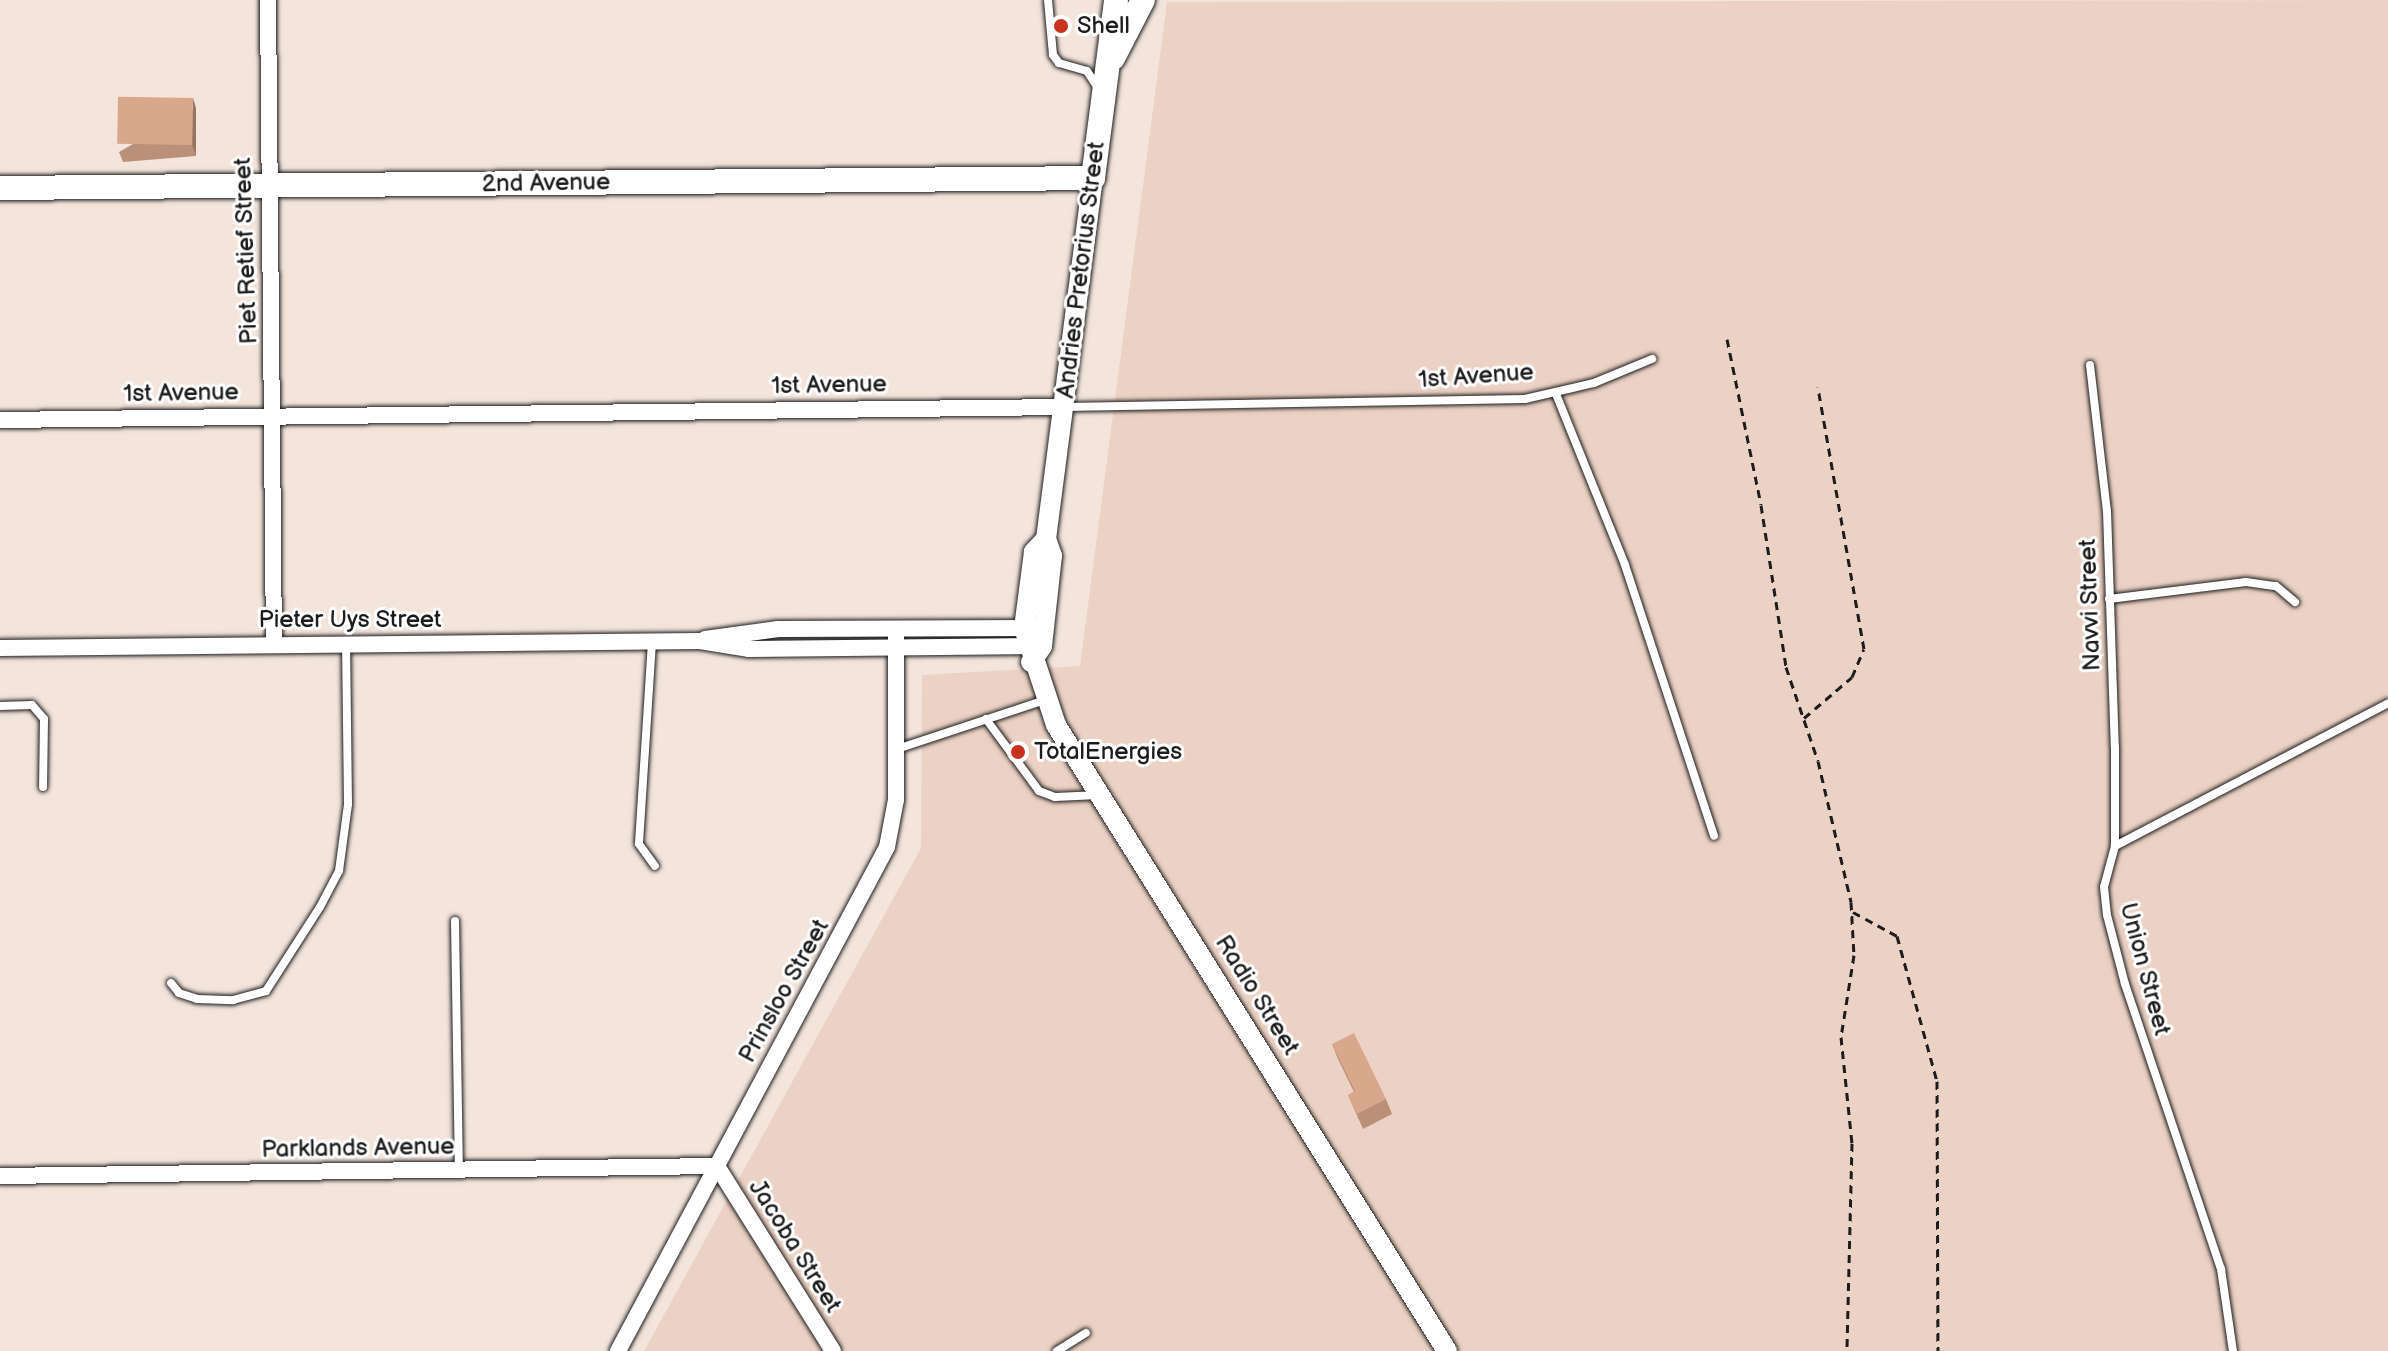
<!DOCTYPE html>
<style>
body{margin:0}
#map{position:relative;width:2388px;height:1351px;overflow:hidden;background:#f4e5dc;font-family:"Balsamiq Sans",sans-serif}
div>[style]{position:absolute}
.built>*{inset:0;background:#ecd2c4}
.path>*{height:3px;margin-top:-1.5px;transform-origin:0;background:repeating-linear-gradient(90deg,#1c1c1c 0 8px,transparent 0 14px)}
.roads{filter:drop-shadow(0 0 2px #1c1c1c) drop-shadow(0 0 2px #1c1c1c)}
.service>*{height:8px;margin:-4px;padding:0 4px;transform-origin:4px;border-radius:4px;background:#fff}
.minor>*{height:16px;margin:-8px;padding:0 8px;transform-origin:8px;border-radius:8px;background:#fff}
.tertiary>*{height:20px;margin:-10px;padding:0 10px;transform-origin:10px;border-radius:10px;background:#fff}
.secondary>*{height:24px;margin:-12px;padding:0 12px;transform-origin:12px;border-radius:12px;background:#fff}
.wall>*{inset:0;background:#bb9078}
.shaded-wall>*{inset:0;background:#987562}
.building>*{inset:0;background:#d9a78c;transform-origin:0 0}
.dots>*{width:22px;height:22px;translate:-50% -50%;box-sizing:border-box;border:4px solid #fff;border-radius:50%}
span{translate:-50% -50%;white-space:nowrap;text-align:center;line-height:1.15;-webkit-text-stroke:6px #fff;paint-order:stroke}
.poi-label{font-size:24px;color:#1c1c1c}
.left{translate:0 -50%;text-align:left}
.street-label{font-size:24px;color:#1c1c1c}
</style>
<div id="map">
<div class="built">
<i style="clip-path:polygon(2388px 0,2388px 1351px,644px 1351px,921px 848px,922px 675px,1080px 666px,1167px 2px)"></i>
</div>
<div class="path">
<i style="left:1727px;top:339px;width:169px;rotate:78.4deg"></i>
<i style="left:1761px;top:505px;width:164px;rotate:81.2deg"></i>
<i style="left:1786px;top:667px;width:99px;rotate:71.2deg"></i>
<i style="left:1818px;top:761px;width:145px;rotate:76.8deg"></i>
<i style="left:1851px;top:902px;width:53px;rotate:86.8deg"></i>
<i style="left:1854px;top:955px;width:83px;rotate:99deg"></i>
<i style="left:1841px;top:1037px;width:107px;rotate:84.1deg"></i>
<i style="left:1852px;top:1143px;width:208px;rotate:91.4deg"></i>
<i style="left:1804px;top:718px;width:63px;rotate:-40.5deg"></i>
<i style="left:1852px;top:677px;width:30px;rotate:-67deg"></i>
<i style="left:1864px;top:649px;width:266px;rotate:-100deg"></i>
<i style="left:1853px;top:912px;width:50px;rotate:28.6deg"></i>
<i style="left:1897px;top:936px;width:150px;rotate:74.6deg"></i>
<i style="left:1937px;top:1081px;width:270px;rotate:89.8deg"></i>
</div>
<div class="roads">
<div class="service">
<i style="left:1048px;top:0;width:55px;rotate:84.8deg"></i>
<i style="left:1053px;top:55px;width:10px;rotate:53deg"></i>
<i style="left:1059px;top:63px;width:29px;rotate:16deg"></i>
<i style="left:1087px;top:71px;width:20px;rotate:57deg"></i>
<i style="left:2090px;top:365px;width:147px;rotate:83.4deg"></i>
<i style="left:2107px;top:511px;width:236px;rotate:88.1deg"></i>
<i style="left:2115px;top:747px;width:99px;rotate:90deg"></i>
<i style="left:2115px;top:846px;width:42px;rotate:105deg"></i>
<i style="left:2104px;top:887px;width:28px;rotate:84deg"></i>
<i style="left:2107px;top:915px;width:71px;rotate:75.4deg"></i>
<i style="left:2125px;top:984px;width:301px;rotate:71.4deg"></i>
<i style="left:2221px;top:1269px;width:83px;rotate:81.7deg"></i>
<i style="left:1556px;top:394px;width:184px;rotate:68deg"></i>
<i style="left:1625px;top:565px;width:285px;rotate:71.8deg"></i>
<i style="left:1065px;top:407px;width:460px;rotate:-1deg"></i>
<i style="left:1525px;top:399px;width:71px;rotate:-13.1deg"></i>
<i style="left:1594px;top:383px;width:63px;rotate:-22.5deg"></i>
<i style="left:2109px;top:599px;width:138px;rotate:-7.1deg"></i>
<i style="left:2246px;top:582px;width:30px;rotate:8deg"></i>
<i style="left:2276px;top:586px;width:25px;rotate:40deg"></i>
<i style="left:652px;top:642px;width:202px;rotate:93.7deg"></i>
<i style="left:639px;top:844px;width:27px;rotate:54deg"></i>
<i style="left:0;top:706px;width:32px;rotate:-2deg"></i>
<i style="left:32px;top:705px;width:18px;rotate:49deg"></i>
<i style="left:44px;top:719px;width:68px;rotate:90.8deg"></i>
<i style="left:986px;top:719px;width:89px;rotate:53.6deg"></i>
<i style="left:1039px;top:791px;width:17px;rotate:21deg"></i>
<i style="left:1055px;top:797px;width:44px;rotate:-2.6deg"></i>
<i style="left:897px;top:749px;width:156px;rotate:-18.3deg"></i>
<i style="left:2115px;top:846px;width:308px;rotate:-27.6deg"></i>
<i style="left:455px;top:921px;width:249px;rotate:89.1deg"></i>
<i style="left:171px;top:983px;width:13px;rotate:51deg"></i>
<i style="left:179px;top:993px;width:19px;rotate:18deg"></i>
<i style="left:197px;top:999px;width:36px;rotate:2deg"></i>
<i style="left:233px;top:1000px;width:34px;rotate:-15deg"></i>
<i style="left:266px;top:991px;width:100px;rotate:-57.3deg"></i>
<i style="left:320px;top:907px;width:41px;rotate:-62.2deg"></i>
<i style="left:339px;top:871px;width:68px;rotate:-82.3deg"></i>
<i style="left:348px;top:804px;width:160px;rotate:-90.7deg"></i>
<i style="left:1057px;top:1351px;width:34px;rotate:-32deg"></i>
</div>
<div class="minor">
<i style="left:268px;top:0;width:644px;rotate:89.47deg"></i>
<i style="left:0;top:420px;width:1065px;rotate:-0.7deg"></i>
<i style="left:705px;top:639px;width:74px;rotate:-7.8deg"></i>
<i style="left:778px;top:629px;width:255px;rotate:-0.2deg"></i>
<i style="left:0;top:648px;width:700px;rotate:-0.57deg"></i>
<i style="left:700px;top:641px;width:50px;rotate:9.3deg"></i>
<i style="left:749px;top:649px;width:293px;rotate:-0.6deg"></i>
<i style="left:0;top:1176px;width:717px;rotate:-0.8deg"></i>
<i style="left:717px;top:1166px;width:218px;rotate:57.9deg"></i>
<i style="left:618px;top:1351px;width:571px;rotate:-61.91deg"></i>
<i style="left:887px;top:847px;width:48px;rotate:-79.2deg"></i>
<i style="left:896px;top:800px;width:171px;rotate:-90deg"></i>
</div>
<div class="tertiary">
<i style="left:1046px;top:539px;width:18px;rotate:133deg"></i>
<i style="left:1034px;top:552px;width:77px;rotate:97.5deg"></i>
<i style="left:1024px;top:628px;width:102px;rotate:71.7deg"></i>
<i style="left:1056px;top:725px;width:738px;rotate:58.01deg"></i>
<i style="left:1031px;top:662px;width:19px;rotate:-55deg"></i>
<i style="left:1042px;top:646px;width:91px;rotate:-83.7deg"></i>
<i style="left:1052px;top:556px;width:18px;rotate:-109deg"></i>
<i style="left:1046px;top:539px;width:364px;rotate:-82.6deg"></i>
</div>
<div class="secondary">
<i style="left:1113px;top:58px;width:65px;rotate:-62.7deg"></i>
<i style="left:0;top:188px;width:1093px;rotate:-0.52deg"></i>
<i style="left:1093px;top:178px;width:179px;rotate:-82.6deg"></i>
</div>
</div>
<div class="wall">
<i style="clip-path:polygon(196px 108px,196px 156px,123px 162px,119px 152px)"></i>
<i style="clip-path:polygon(1332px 1044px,1386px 1099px,1392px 1114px,1363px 1129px,1348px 1095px,1354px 1092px,1338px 1059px)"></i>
</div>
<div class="shaded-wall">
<i style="clip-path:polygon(193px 98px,196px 108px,196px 156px,192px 145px)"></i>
</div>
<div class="building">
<i style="left:193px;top:98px;width:47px;height:75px;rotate:91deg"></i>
<i style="clip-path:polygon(1354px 1033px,1386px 1099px,1357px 1114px,1348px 1095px,1355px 1091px,1332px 1044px)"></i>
</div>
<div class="dots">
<i style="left:1061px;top:26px;background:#c8321e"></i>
<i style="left:1018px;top:752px;background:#c8321e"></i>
</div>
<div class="poi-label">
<span class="left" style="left:1077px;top:26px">Shell</span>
<span class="left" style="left:1034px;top:752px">TotalEnergies</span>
</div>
<div class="street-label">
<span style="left:546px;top:183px;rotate:-1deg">2nd Avenue</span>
<span style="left:246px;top:251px;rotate:-92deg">Piet Retief Street</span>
<span style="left:1081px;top:270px;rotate:-83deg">Andries Pretorius Street</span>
<span style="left:1476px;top:376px;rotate:-4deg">1st Avenue</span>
<span style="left:829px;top:385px;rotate:-1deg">1st Avenue</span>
<span style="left:181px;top:393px;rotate:-1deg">1st Avenue</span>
<span style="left:2090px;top:605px;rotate:-92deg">Navvi Street</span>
<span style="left:350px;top:620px">Pieter Uys Street</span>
<span style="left:2145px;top:969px;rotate:75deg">Union Street</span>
<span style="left:784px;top:991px;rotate:-61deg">Prinsloo Street</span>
<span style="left:1257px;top:995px;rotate:58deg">Radio Street</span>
<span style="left:358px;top:1148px;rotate:-1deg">Parklands Avenue</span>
<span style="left:795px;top:1246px;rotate:58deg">Jacoba Street</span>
</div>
</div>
